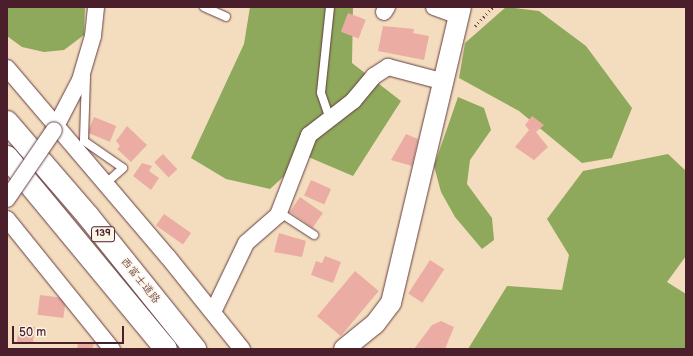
<!DOCTYPE html>
<meta charset="utf-8">
<style>
body{margin:0}
#map{position:relative;width:693px;height:356px;overflow:hidden;background:#f4ddbe;font-family:"Balsamiq Sans","Klee One",sans-serif}
div>[style]{position:absolute}
.forest>*{inset:0;background:#8ea95b}
.building>*{inset:0;background:#ebaca3;transform-origin:0 0}
.path>*{height:2.5px;margin-top:-1.25px;transform-origin:0;background:repeating-linear-gradient(90deg,#643c41 0 1px,transparent 0 4px)}
.roads{filter:drop-shadow(0 0 1px #643c41) drop-shadow(0 0 1px #643c41)}
.service>*{height:8px;margin:-4px;padding:0 4px;transform-origin:4px;border-radius:4px;background:#fff}
.minor>*{height:16px;margin:-8px;padding:0 8px;transform-origin:8px;border-radius:8px;background:#fff}
.tertiary>*{height:20px;margin:-10px;padding:0 10px;transform-origin:10px;border-radius:10px;background:#fff}
.motorway>*{height:22px;margin:-11px;padding:0 11px;transform-origin:11px;border-radius:11px;background:#fff}
.bridges{filter:drop-shadow(0 0 1px #643c41) drop-shadow(0 0 1px #643c41)}
.minor-bridge>*{height:16px;margin:-8px;padding:0 8px;transform-origin:8px;border-radius:8px;background:#fff}
span{translate:-50% -50%;white-space:nowrap;text-align:center;line-height:1.15;-webkit-text-stroke:3px #fcf5e5;paint-order:stroke}
.shield-label span{padding:1px 3px;background:#fcf5e5;border:1px solid;border-radius:3px;-webkit-text-stroke-width:0}
.shield-label{font-size:10px;color:#4a1f2b;font-weight:700}
.street-label{font-size:11px;color:#4a1f2b}
.frame{position:absolute;inset:0;border:8px solid #4a1f2b;pointer-events:none}
.scale{position:absolute;left:12px;top:326px;width:112px;height:18px;box-sizing:border-box;border:2px solid #4a1f2b;border-top:0;padding-left:5px;font-size:12px;line-height:14px;white-space:nowrap;color:#4a1f2b;-webkit-text-stroke:3px #fcf5e5;paint-order:stroke}
</style>
<div id="map">
<div class="forest">
<i style="clip-path:polygon(7px 7px,85px 7px,84px 35px,64px 50px,44px 52px,22px 47px,7px 36px)"></i>
<i style="clip-path:polygon(250px 7px,353px 7px,352px 63px,401px 101px,353px 176px,306px 156px,270px 189px,226px 179px,191px 158px,244px 44px)"></i>
<i style="clip-path:polygon(506px 7px,539px 11px,586px 46px,632px 108px,612px 158px,582px 163px,519px 111px,459px 78px,465px 43px)"></i>
<i style="clip-path:polygon(458px 97px,484px 108px,491px 130px,470px 160px,467px 184px,492px 218px,494px 240px,482px 249px,455px 217px,441px 192px,434px 166px)"></i>
<i style="clip-path:polygon(668px 154px,686px 171px,686px 256px,667px 282px,686px 294px,686px 349px,468px 349px,507px 286px,562px 290px,569px 255px,547px 219px,583px 171px)"></i>
</div>
<div class="building">
<i style="left:348px;top:13px;width:19px;height:20px;rotate:21deg"></i>
<i style="clip-path:polygon(383px 26px,414px 29px,413px 33px,429px 36px,424px 60px,378px 51px)"></i>
<i style="clip-path:polygon(532px 116px,544px 125px,536px 132px,548px 147px,534px 160px,515px 147px,529px 130px,525px 125px)"></i>
<i style="left:94px;top:117px;width:24px;height:17px;rotate:22deg"></i>
<i style="clip-path:polygon(127px 126px,147px 145px,131px 162px,117px 149px,120px 146px,116px 141px)"></i>
<i style="clip-path:polygon(406px 134px,418px 139px,412px 166px,391px 160px)"></i>
<i style="left:163px;top:154px;width:21px;height:12px;rotate:47deg"></i>
<i style="clip-path:polygon(142px 163px,152px 166px,149px 171px,159px 178px,151px 190px,133px 176px)"></i>
<i style="left:311px;top:180px;width:22px;height:17px;rotate:24deg"></i>
<i style="left:300px;top:197px;width:28px;height:18px;rotate:35deg"></i>
<i style="left:164px;top:214px;width:33px;height:14px;rotate:35deg"></i>
<i style="clip-path:polygon(279px 233px,306px 241px,302px 257px,274px 252px)"></i>
<i style="clip-path:polygon(325px 256px,341px 262px,333px 283px,311px 275px,316px 261px,322px 263px)"></i>
<i style="left:430px;top:260px;width:17px;height:40px;rotate:33deg"></i>
<i style="left:355px;top:271px;width:31px;height:59px;rotate:40deg"></i>
<i style="left:40px;top:295px;width:26px;height:20px;rotate:7deg"></i>
<i style="clip-path:polygon(441px 321px,454px 327px,445px 349px,414px 349px,432px 325px)"></i>
<i style="left:19px;top:325px;width:16px;height:17px;rotate:7deg"></i>
<i style="clip-path:polygon(78px 343px,94px 344px,92px 349px,77px 349px)"></i>
</div>
<div class="path">
<i style="left:475px;top:26px;width:26px;rotate:-47deg"></i>
</div>
<div class="roads">
<div class="service">
<i style="left:204px;top:7px;width:24px;rotate:24deg"></i>
<i style="left:330px;top:7px;width:86px;rotate:96deg"></i>
<i style="left:321px;top:93px;width:28px;rotate:71deg"></i>
<i style="left:86px;top:76px;width:65px;rotate:91.8deg"></i>
<i style="left:84px;top:141px;width:47px;rotate:34.7deg"></i>
<i style="left:123px;top:168px;width:24px;rotate:138deg"></i>
<i style="left:279px;top:212px;width:42px;rotate:33.3deg"></i>
</div>
<div class="minor">
<i style="left:434px;top:7px;width:27px;rotate:20deg"></i>
<i style="left:384px;top:12px;width:6px;rotate:-59deg"></i>
<i style="left:7px;top:68px;width:248px;rotate:49.6deg"></i>
<i style="left:168px;top:257px;width:118px;rotate:51.2deg"></i>
<i style="left:54px;top:130px;width:56px;rotate:-62.5deg"></i>
<i style="left:80px;top:80px;width:46px;rotate:-73.5deg"></i>
<i style="left:93px;top:36px;width:29px;rotate:-84deg"></i>
<i style="left:7px;top:219px;width:167px;rotate:51.1deg"></i>
<i style="left:213px;top:312px;width:76px;rotate:-64.4deg"></i>
<i style="left:246px;top:243px;width:43px;rotate:-41.2deg"></i>
<i style="left:278px;top:215px;width:86px;rotate:-68.8deg"></i>
<i style="left:309px;top:135px;width:56px;rotate:-37.7deg"></i>
<i style="left:353px;top:101px;width:33px;rotate:-50deg"></i>
<i style="left:374px;top:76px;width:17px;rotate:-33deg"></i>
<i style="left:388px;top:67px;width:55px;rotate:14.8deg"></i>
</div>
<div class="tertiary">
<i style="left:344px;top:349px;width:40px;rotate:-39deg"></i>
<i style="left:375px;top:324px;width:26px;rotate:-53deg"></i>
<i style="left:391px;top:303px;width:304px;rotate:-76.7deg"></i>
</div>
<div class="motorway">
<i style="left:7px;top:122px;width:124px;rotate:49.2deg"></i>
<i style="left:88px;top:216px;width:171px;rotate:51.2deg"></i>
<i style="left:7px;top:157px;width:249px;rotate:50.4deg"></i>
</div>
</div>
<div class="bridges">
<div class="minor-bridge">
<i style="left:7px;top:199px;width:83px;rotate:-55.7deg"></i>
</div>
</div>
<div class="shield-label">
<span style="left:103px;top:234px">139</span>
</div>
<div class="street-label">
<span style="left:140px;top:281px;rotate:51deg">西富士道路</span>
</div>
<div class="frame"></div>
<div class="scale">50 m</div>
</div>
